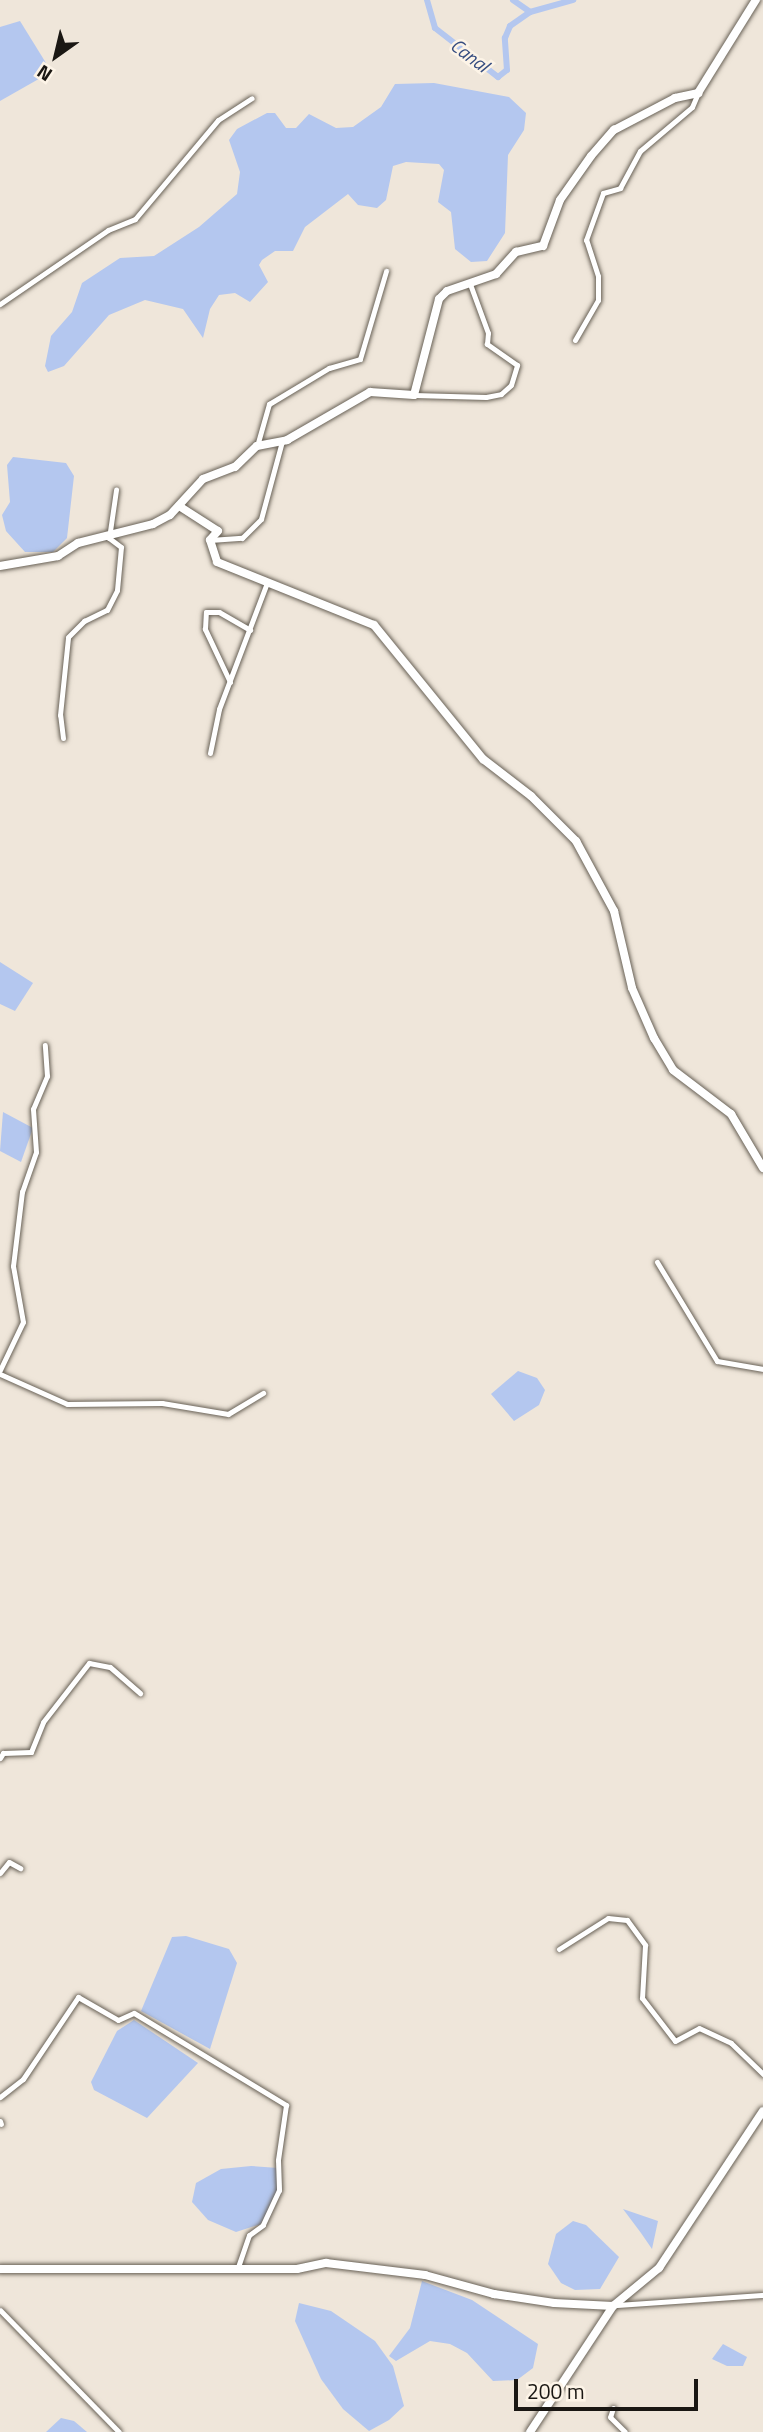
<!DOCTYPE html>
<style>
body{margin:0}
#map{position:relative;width:763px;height:2432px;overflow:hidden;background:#efe6da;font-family:"Titillium Web",sans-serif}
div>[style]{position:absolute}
.water>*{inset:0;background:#b4c7ef}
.canal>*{height:6px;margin:-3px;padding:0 3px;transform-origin:3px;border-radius:3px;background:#b4c7ef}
.roads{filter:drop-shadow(0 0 2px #686156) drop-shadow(0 0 2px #686156)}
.street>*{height:5px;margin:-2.5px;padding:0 2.5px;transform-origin:2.5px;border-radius:2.5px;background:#fff}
.secondary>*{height:8px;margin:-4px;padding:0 4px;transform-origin:4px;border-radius:4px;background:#fff}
span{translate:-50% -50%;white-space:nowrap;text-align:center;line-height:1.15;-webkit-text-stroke:5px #fdf4e7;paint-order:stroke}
.water-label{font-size:19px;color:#364d80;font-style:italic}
.north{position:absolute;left:21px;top:21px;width:70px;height:70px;-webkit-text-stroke:5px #fdf4e7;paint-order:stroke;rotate:214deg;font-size:19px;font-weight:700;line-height:28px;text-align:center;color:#1a1713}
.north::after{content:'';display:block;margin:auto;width:24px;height:32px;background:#1a1713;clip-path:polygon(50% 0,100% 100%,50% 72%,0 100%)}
.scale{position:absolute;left:514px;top:2379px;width:184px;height:32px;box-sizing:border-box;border:4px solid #1a1713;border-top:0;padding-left:9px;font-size:21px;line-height:24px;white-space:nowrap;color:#1a1713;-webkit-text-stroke:5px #fdf4e7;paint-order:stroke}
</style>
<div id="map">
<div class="water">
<i style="clip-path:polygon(20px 21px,46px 63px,44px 76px,0 101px,0 27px)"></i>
<i style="clip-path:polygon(434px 83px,509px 97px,526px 113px,524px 130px,508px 155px,505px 233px,487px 261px,471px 262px,455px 249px,451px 212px,438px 202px,444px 170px,439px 164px,406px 162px,393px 166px,386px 200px,377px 208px,358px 205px,348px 194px,305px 227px,293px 251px,275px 251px,262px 260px,259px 265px,268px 282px,250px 302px,235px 293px,219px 295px,210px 309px,203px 338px,183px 309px,145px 300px,109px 315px,64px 366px,48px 372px,45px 366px,51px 336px,72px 312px,82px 283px,120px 258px,154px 256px,199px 227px,237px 194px,240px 172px,229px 140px,237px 129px,267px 113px,275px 113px,286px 128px,296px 128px,309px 114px,336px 128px,353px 127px,381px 107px,395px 84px)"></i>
<i style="clip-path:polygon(13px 457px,66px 463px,74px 476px,67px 538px,53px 552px,25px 552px,6px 531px,2px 515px,10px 502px,7px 465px)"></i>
<i style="clip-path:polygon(0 962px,33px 983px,15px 1011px,0 1004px)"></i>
<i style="clip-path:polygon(3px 1112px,33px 1128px,21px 1162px,0 1151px)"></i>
<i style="clip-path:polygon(518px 1371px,537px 1378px,545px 1390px,539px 1405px,514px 1421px,491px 1394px)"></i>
<i style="clip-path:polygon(186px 1936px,229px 1949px,237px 1963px,210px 2049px,141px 2011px,172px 1937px)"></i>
<i style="clip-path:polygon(134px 2020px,198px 2063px,147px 2118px,94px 2090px,91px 2082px,117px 2031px)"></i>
<i style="clip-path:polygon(251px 2166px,278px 2168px,277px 2192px,261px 2224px,236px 2232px,208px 2220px,192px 2202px,196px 2183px,221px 2169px)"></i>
<i style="clip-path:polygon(623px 2209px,658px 2221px,652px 2249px,641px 2233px)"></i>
<i style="clip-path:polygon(573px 2221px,586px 2225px,619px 2257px,600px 2289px,575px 2290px,561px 2283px,548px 2264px,556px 2234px)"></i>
<i style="clip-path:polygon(422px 2281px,472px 2300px,538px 2344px,533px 2368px,517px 2380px,493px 2381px,467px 2353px,450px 2344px,430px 2341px,396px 2361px,389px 2356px,410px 2328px)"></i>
<i style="clip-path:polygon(299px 2303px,331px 2311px,375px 2341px,393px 2366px,404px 2406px,389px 2420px,369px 2431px,343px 2409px,321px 2379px,295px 2321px)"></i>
<i style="clip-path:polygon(723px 2344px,747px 2357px,743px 2366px,727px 2366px,712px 2359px)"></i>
<i style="clip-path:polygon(61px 2418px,74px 2421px,87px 2432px,46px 2432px)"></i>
</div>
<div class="canal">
<i style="left:427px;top:0;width:29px;rotate:74deg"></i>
<i style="left:435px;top:28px;width:80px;rotate:37.9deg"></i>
<i style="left:498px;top:77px;width:11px;rotate:-38deg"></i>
<i style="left:507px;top:70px;width:32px;rotate:-94deg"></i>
<i style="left:505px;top:38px;width:13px;rotate:-67deg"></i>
<i style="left:510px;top:26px;width:24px;rotate:-35deg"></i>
<i style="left:513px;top:0;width:21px;rotate:35deg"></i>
<i style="left:530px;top:12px;width:45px;rotate:-15.6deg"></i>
</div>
<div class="roads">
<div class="street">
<i style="left:0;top:304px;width:131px;rotate:-34.4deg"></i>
<i style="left:108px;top:230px;width:29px;rotate:-22deg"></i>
<i style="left:135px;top:219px;width:129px;rotate:-50deg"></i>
<i style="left:218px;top:120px;width:40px;rotate:-32.9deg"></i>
<i style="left:575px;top:340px;width:46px;rotate:-60.1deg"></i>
<i style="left:598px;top:300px;width:24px;rotate:-90deg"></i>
<i style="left:598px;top:276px;width:38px;rotate:-108deg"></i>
<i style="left:586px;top:240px;width:50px;rotate:-70.1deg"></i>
<i style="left:603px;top:193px;width:18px;rotate:-16deg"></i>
<i style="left:620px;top:188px;width:42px;rotate:-61.6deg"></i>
<i style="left:640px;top:151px;width:68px;rotate:-40.2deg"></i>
<i style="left:692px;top:107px;width:15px;rotate:-67deg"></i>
<i style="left:414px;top:395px;width:72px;rotate:1.6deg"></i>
<i style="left:486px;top:397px;width:15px;rotate:-11deg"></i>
<i style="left:501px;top:394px;width:13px;rotate:-42deg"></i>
<i style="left:511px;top:385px;width:21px;rotate:-73deg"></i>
<i style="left:517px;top:365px;width:37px;rotate:-145deg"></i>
<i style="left:487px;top:344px;width:11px;rotate:-85deg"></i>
<i style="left:488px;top:333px;width:52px;rotate:-110.2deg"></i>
<i style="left:257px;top:446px;width:44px;rotate:-74.1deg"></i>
<i style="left:269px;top:404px;width:70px;rotate:-31deg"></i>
<i style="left:329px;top:368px;width:32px;rotate:-16deg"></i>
<i style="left:360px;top:359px;width:92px;rotate:-73.5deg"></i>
<i style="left:210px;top:540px;width:32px;rotate:-4deg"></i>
<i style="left:242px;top:538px;width:27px;rotate:-45deg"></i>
<i style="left:261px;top:519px;width:81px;rotate:-74.9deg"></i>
<i style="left:230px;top:682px;width:59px;rotate:-115.3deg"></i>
<i style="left:205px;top:629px;width:17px;rotate:-87deg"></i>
<i style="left:206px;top:612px;width:13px"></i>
<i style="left:219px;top:612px;width:36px;rotate:30deg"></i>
<i style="left:63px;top:738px;width:23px;rotate:-97deg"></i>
<i style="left:60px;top:715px;width:78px;rotate:-84.1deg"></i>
<i style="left:68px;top:637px;width:23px;rotate:-45deg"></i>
<i style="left:84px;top:621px;width:25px;rotate:-26deg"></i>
<i style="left:107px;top:610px;width:22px;rotate:-63deg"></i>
<i style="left:117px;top:590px;width:43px;rotate:-84.7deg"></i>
<i style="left:121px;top:547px;width:15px;rotate:-143deg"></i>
<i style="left:109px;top:538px;width:49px;rotate:-81.7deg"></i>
<i style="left:210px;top:753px;width:45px;rotate:-78.4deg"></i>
<i style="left:219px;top:709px;width:133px;rotate:-69.2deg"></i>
<i style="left:657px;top:1262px;width:116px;rotate:58.8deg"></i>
<i style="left:717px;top:1361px;width:47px;rotate:9.9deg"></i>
<i style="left:0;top:1370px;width:53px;rotate:-64.4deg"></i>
<i style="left:23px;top:1322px;width:57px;rotate:-100.1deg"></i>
<i style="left:13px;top:1266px;width:75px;rotate:-83.1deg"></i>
<i style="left:22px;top:1192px;width:42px;rotate:-70.7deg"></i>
<i style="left:36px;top:1152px;width:43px;rotate:-94deg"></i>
<i style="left:33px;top:1109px;width:36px;rotate:-67deg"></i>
<i style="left:47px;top:1076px;width:31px;rotate:-94deg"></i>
<i style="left:0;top:1374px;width:73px;rotate:24.1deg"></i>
<i style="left:67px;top:1404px;width:95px;rotate:-0.6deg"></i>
<i style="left:162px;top:1403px;width:67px;rotate:9.5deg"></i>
<i style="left:228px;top:1414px;width:41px;rotate:-31deg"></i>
<i style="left:0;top:1758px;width:6px;rotate:-59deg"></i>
<i style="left:3px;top:1753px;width:28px;rotate:-2deg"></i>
<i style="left:31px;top:1752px;width:32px;rotate:-68deg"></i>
<i style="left:43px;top:1722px;width:75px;rotate:-52.1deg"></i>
<i style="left:89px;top:1663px;width:21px;rotate:11deg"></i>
<i style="left:110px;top:1667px;width:40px;rotate:41deg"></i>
<i style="left:0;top:1873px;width:14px;rotate:-51deg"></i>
<i style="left:9px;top:1862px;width:13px;rotate:29deg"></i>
<i style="left:559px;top:1949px;width:58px;rotate:-32.3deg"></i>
<i style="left:608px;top:1918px;width:19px;rotate:6deg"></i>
<i style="left:627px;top:1920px;width:31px;rotate:54deg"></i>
<i style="left:645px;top:1945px;width:53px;rotate:93.2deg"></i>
<i style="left:642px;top:1998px;width:54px;rotate:52.5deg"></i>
<i style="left:675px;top:2041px;width:27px;rotate:-28deg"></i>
<i style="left:699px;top:2028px;width:35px;rotate:25deg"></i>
<i style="left:731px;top:2043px;width:45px;rotate:44.1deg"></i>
<i style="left:0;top:2097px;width:29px;rotate:-38deg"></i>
<i style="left:23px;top:2079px;width:99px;rotate:-56.1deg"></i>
<i style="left:78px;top:1997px;width:46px;rotate:29.9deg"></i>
<i style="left:118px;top:2020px;width:17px;rotate:-24deg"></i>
<i style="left:134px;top:2013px;width:178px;rotate:31.2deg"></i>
<i style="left:286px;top:2105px;width:56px;rotate:98.3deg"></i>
<i style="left:278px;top:2160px;width:30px;rotate:88deg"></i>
<i style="left:279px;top:2190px;width:38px;rotate:115deg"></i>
<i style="left:263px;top:2225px;width:17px;rotate:144deg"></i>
<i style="left:249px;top:2235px;width:34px;rotate:109deg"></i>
<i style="left:0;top:2121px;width:3px;rotate:72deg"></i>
<i style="left:616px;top:2305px;width:147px;rotate:-3.9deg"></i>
<i style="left:0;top:2310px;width:170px;rotate:45.7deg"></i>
<i style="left:613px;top:2408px;width:9px;rotate:108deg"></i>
<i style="left:610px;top:2417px;width:21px;rotate:45deg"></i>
</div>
<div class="secondary">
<i style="left:179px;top:506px;width:46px;rotate:32.7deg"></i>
<i style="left:218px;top:531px;width:12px;rotate:132deg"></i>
<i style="left:210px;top:540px;width:23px;rotate:72deg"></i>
<i style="left:217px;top:562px;width:169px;rotate:21.9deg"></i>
<i style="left:374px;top:625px;width:173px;rotate:50.9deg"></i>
<i style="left:483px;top:759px;width:61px;rotate:37.6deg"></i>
<i style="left:531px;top:796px;width:64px;rotate:45deg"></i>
<i style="left:576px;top:841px;width:80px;rotate:61.5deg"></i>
<i style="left:614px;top:911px;width:79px;rotate:76.8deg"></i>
<i style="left:632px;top:988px;width:55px;rotate:66.3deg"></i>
<i style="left:654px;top:1038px;width:37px;rotate:59deg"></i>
<i style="left:673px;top:1070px;width:73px;rotate:37.2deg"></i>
<i style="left:731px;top:1114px;width:63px;rotate:59.3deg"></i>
<i style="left:0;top:566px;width:59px;rotate:-9.8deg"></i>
<i style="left:58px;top:556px;width:24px;rotate:-33deg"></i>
<i style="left:78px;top:543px;width:77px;rotate:-14.2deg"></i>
<i style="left:153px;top:524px;width:19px;rotate:-28deg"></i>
<i style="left:170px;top:515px;width:49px;rotate:-47.5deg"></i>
<i style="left:203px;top:479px;width:34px;rotate:-21deg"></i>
<i style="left:235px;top:467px;width:30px;rotate:-44deg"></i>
<i style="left:257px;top:446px;width:31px;rotate:-11deg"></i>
<i style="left:287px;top:440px;width:96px;rotate:-30deg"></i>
<i style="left:370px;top:392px;width:44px;rotate:3.9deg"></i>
<i style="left:414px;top:395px;width:99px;rotate:-75.4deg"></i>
<i style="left:439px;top:299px;width:11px;rotate:-45deg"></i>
<i style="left:447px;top:291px;width:52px;rotate:-19.1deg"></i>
<i style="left:496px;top:274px;width:30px;rotate:-48deg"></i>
<i style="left:516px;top:252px;width:28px;rotate:-13deg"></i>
<i style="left:543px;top:246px;width:49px;rotate:-69.7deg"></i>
<i style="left:560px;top:200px;width:54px;rotate:-54.8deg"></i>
<i style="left:591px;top:156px;width:35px;rotate:-49deg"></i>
<i style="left:614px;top:130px;width:69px;rotate:-27.7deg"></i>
<i style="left:675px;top:98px;width:24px;rotate:-12deg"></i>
<i style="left:698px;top:93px;width:110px;rotate:-58.1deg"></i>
<i style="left:0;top:2269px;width:297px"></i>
<i style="left:297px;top:2269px;width:30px;rotate:-12deg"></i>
<i style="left:326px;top:2263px;width:100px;rotate:6.9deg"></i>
<i style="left:425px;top:2275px;width:72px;rotate:15.4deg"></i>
<i style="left:494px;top:2294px;width:61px;rotate:8.5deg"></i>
<i style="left:554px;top:2303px;width:59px;rotate:2.9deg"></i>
<i style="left:613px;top:2306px;width:60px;rotate:-39.6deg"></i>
<i style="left:659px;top:2268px;width:188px;rotate:-56.5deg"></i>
<i style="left:530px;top:2432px;width:151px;rotate:-56.6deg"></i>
</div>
</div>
<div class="water-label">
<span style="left:470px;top:55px;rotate:37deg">Canal</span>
</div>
<div class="north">N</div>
<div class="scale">200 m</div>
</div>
